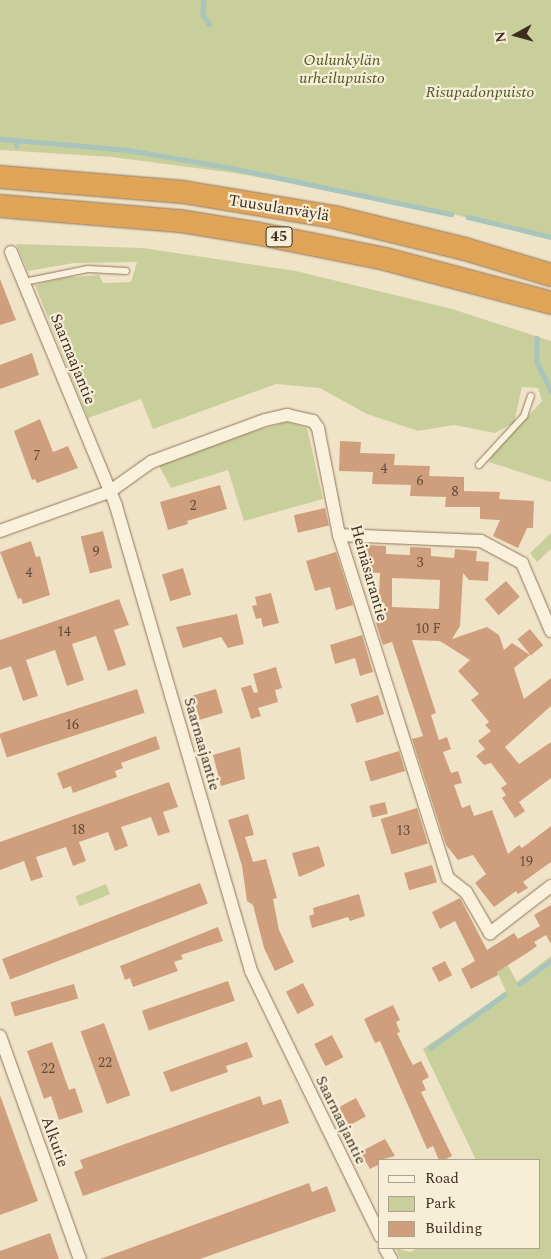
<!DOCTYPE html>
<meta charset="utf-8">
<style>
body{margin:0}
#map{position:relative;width:551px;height:1259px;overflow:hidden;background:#f0e4c8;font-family:Spectral,serif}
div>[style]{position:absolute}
.green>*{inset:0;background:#c9cf9b;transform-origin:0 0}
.stream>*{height:4.5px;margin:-2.25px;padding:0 2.25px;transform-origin:2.25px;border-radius:2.25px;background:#a9c4bc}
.building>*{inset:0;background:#cf9f7d;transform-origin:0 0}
.roads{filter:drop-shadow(0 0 1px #8d765c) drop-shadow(0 0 1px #8d765c)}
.lane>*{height:6px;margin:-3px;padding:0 3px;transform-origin:3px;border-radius:3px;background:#faf1dc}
.street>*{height:12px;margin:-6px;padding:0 6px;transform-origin:6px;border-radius:6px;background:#faf1dc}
.highway>*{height:22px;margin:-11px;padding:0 11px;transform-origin:11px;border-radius:11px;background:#e0a458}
span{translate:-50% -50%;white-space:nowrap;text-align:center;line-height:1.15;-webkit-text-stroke:4.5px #f7eed8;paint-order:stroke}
.number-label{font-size:14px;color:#624a37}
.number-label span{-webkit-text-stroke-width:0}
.shield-label span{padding:1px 4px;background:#f7eed8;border:1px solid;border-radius:4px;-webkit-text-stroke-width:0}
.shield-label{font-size:15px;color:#3d2e20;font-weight:700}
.park-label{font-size:16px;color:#4d5a26;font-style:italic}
.street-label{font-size:16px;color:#3d2e20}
.legend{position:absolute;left:378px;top:1159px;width:162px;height:90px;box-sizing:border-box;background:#f7eed8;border:1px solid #ada18e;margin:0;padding:6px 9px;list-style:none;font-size:15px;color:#3d2e20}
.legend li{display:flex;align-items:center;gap:10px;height:25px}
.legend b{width:25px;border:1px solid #ada18e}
.north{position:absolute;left:491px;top:10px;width:50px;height:50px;-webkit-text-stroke:4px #f7eed8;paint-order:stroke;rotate:263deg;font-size:14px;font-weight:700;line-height:20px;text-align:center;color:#3d2e20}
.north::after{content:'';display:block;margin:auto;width:18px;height:22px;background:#3d2e20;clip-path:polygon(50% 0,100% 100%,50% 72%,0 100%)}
</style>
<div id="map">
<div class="green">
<i style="clip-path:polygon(0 0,551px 0,551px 237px,391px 200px,234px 173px,112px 157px,0 150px)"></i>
<i style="clip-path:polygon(16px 244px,143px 248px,296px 271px,452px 309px,551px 341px,551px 482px,489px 462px,492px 455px,542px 401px,538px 388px,522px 387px,514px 423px,495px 433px,454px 425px,418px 431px,367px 414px,320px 388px,276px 384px,153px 429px,141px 399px,88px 418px,35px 285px,61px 278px,99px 275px,103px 283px,131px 282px,137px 262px,74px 263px,28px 271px)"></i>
<i style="clip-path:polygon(286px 422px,307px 428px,323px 499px,244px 521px,228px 470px,171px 488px,157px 462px,171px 455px)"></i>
<i style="clip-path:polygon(551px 533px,551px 549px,537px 562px,530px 553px)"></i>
<i style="left:106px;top:884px;width:11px;height:33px;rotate:68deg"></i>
<i style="clip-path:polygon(496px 944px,517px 982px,551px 956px,551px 1259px,400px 1259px,396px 1248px,410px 1252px,418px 1248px,540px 1248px,540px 1160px,476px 1160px,423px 1049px,506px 991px,488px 953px)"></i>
</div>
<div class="stream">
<i style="left:204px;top:0;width:15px;rotate:94deg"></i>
<i style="left:203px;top:15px;width:11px;rotate:56deg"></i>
<i style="left:0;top:139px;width:16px;rotate:4deg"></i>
<i style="left:16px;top:140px;width:6px;rotate:81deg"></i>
<i style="left:16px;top:140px;width:112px;rotate:5.1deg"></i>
<i style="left:128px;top:150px;width:106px;rotate:9.8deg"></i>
<i style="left:232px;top:168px;width:224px;rotate:11.9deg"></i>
<i style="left:468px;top:217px;width:85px;rotate:13.5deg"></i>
<i style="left:537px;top:338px;width:24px;rotate:90deg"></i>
<i style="left:537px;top:362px;width:32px;rotate:64deg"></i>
<i style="left:519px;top:984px;width:39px;rotate:-36deg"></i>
<i style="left:430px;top:1048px;width:91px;rotate:-35.6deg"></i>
</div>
<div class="building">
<i style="clip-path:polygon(0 279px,16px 320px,0 325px)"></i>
<i style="clip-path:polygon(32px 353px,39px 375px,0 389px,0 365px)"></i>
<i style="clip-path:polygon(40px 419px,53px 452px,68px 446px,78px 468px,37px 483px,35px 479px,32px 480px,14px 431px)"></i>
<i style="clip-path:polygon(340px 441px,361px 442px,360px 453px,395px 454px,394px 465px,430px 466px,429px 476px,464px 477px,464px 491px,500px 492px,499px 499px,534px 501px,533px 528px,527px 528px,518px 548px,493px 536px,500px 520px,480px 519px,480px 507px,445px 507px,446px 497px,410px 496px,411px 485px,372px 484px,373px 472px,339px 471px)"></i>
<i style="clip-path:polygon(220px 485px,227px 509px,187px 521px,188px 524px,168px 530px,160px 502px)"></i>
<i style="left:325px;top:508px;width:18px;height:32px;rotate:77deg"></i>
<i style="left:103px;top:531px;width:38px;height:23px;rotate:76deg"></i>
<i style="clip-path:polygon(31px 541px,36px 557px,40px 556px,50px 595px,23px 604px,21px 598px,18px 599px,0 552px)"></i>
<i style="clip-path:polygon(evenodd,366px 545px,386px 546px,386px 554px,410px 555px,410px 547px,431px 548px,431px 556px,454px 558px,455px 549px,477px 551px,476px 561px,489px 562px,488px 581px,469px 580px,463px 573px,460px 626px,452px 639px,487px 627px,499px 635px,504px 650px,512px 643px,530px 655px,514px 668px,524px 699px,551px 678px,551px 706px,505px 747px,519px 764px,551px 742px,551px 778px,519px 802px,525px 811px,515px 818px,502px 798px,506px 795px,501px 788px,507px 784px,491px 763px,484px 765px,476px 756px,485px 749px,478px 741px,491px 731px,485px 725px,489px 722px,471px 700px,479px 694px,458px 671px,470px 660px,440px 641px,412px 640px,436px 713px,431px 715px,439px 740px,447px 737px,451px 749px,443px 752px,451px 773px,458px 771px,462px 783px,454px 785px,462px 808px,470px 805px,474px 816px,492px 810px,508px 854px,519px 845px,522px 848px,551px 826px,551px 862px,523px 882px,528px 888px,518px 894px,516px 891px,494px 907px,475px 883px,486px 874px,473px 855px,458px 860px,446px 845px,412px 739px,423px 736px,392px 642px,383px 645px,378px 630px,376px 623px,387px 619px,379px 593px,380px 573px,364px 572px,366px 545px,392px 578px,440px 580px,439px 609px,392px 607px,392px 578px)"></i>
<i style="clip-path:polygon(336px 552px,353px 605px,336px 610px,330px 587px,315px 591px,306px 561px)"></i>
<i style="left:183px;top:568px;width:28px;height:22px;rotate:73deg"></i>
<i style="left:506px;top:581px;width:21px;height:28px;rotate:49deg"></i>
<i style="clip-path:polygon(271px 593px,279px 623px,263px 627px,261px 618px,256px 619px,252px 606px,257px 605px,255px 597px)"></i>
<i style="clip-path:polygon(119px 599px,129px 625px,114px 630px,126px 665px,108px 671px,96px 636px,72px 644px,84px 680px,67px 686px,55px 650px,26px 660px,38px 696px,23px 701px,11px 666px,0 670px,0 640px)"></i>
<i style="clip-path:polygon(237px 614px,244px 644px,228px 648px,221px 637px,183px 648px,176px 627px)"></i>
<i style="left:530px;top:629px;width:21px;height:16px;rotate:51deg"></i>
<i style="clip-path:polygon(362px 635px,373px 672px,360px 676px,355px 658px,335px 664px,330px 645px)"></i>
<i style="clip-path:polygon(276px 667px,282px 688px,275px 690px,278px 702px,258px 708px,261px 716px,251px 719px,241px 688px,251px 685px,254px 693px,258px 692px,253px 674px)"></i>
<i style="left:137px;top:689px;width:25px;height:145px;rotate:72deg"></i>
<i style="left:216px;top:689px;width:25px;height:24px;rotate:74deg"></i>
<i style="left:378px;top:695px;width:20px;height:29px;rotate:72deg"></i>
<i style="clip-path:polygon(156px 736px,160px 749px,121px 763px,123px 768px,115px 771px,117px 777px,73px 793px,71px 786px,63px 789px,57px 773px)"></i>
<i style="clip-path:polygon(240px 747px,245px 779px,221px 786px,213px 755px)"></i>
<i style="left:399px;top:751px;width:21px;height:36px;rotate:73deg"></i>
<i style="clip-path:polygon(169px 782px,178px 807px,163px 812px,170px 832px,158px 836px,151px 817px,121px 827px,128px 846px,115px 851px,108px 832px,79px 842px,86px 861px,73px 866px,66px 847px,36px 857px,43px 877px,31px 881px,24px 861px,0 870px,0 842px)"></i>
<i style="left:385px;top:802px;width:12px;height:16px;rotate:76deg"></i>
<i style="left:417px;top:808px;width:37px;height:38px;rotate:73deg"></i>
<i style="clip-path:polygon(248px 814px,254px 835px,245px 837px,253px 862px,266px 859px,277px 898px,273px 899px,279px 930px,294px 962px,275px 971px,264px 948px,253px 905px,247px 901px,242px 866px,228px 820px)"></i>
<i style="clip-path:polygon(319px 846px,325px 866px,299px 877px,292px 853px)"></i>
<i style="left:432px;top:865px;width:18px;height:29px;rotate:74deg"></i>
<i style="left:200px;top:883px;width:22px;height:212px;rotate:69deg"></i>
<i style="clip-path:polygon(359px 894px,365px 916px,350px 921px,348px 917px,312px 928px,309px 916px,314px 914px,313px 908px)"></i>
<i style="clip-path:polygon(460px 898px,487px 950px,514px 933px,518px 939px,540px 926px,534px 915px,551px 905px,551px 944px,546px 935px,534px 942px,537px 946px,527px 953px,497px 972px,498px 975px,471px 989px,461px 969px,475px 961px,455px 921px,440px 929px,432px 912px)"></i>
<i style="clip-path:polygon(218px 927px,223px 941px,181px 955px,183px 959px,174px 962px,178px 971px,133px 987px,130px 978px,125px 980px,120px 966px)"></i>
<i style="left:445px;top:961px;width:16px;height:15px;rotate:63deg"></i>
<i style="left:228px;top:981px;width:21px;height:91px;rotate:71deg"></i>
<i style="left:303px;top:983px;width:25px;height:19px;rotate:63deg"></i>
<i style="left:74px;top:984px;width:15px;height:66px;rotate:74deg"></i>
<i style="clip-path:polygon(393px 1005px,400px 1020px,396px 1022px,400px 1032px,397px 1033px,409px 1058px,413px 1065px,421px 1061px,429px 1077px,422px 1081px,426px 1090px,421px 1092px,452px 1156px,444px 1160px,439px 1160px,433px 1146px,427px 1149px,380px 1041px,375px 1043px,364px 1019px)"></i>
<i style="left:104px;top:1023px;width:77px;height:25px;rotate:70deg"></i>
<i style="left:332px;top:1035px;width:25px;height:20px;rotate:63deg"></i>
<i style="clip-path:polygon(52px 1042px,69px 1090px,75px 1088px,83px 1112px,59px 1120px,51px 1096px,44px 1099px,27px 1051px)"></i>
<i style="clip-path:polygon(247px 1042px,253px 1057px,226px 1066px,228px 1072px,171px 1092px,163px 1072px)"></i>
<i style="clip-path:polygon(0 1095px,38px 1201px,0 1215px)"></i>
<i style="clip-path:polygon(260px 1096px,263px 1105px,281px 1099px,289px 1123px,83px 1196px,74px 1172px,83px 1168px,80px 1160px)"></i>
<i style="left:356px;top:1098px;width:21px;height:19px;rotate:62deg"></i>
<i style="clip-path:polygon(385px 1139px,395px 1156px,380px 1160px,380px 1164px,370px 1169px,360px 1152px)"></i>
<i style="clip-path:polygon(309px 1183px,312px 1192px,327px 1186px,336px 1211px,200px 1259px,100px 1259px)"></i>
<i style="clip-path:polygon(50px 1233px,59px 1259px,0 1259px,0 1251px)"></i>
</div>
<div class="roads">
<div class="lane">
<i style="left:24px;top:282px;width:65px;rotate:-11.5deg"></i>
<i style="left:88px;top:269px;width:38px;rotate:3deg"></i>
<i style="left:479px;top:465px;width:67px;rotate:-47.4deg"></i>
<i style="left:524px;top:416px;width:21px;rotate:-71deg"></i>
</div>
<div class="street">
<i style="left:11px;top:252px;width:275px;rotate:67.5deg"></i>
<i style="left:116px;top:506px;width:484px;rotate:73.8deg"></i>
<i style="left:251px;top:971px;width:295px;rotate:64deg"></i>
<i style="left:0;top:531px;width:116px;rotate:-19.7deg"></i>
<i style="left:109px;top:492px;width:52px;rotate:-35.5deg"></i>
<i style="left:151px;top:462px;width:121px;rotate:-20.2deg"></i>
<i style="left:265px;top:420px;width:23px;rotate:-13deg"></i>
<i style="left:287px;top:415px;width:27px;rotate:13deg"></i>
<i style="left:313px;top:421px;width:9px;rotate:54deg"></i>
<i style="left:318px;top:428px;width:109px;rotate:78.9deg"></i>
<i style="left:339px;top:535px;width:360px;rotate:72.4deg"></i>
<i style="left:448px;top:878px;width:23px;rotate:38deg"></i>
<i style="left:466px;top:892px;width:48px;rotate:59.7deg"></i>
<i style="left:490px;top:933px;width:77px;rotate:-37.6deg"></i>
<i style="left:339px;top:535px;width:142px;rotate:2.4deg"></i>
<i style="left:481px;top:541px;width:47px;rotate:28.2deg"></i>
<i style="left:522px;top:563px;width:74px;rotate:66.9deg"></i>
<i style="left:0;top:1036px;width:237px;rotate:70.3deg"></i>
<i style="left:385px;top:1248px;width:13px;rotate:61deg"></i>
</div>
<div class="highway">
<i style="left:0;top:177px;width:184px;rotate:4.7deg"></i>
<i style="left:183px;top:192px;width:153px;rotate:9.4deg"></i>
<i style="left:334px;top:217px;width:135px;rotate:13.7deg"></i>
<i style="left:465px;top:249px;width:90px;rotate:16.8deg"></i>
<i style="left:0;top:206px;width:181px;rotate:4.8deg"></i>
<i style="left:180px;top:221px;width:76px;rotate:9.1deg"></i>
<i style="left:255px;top:233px;width:133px;rotate:11.3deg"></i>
<i style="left:385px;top:259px;width:172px;rotate:14.8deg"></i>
</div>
</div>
<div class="number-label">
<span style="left:37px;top:456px">7</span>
<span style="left:384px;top:469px">4</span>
<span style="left:420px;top:481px">6</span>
<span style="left:455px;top:492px">8</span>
<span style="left:193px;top:506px">2</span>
<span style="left:96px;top:552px">9</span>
<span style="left:420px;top:563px">3</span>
<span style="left:29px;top:573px">4</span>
<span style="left:428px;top:629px">10 F</span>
<span style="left:64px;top:632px">14</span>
<span style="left:72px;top:725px">16</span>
<span style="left:78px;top:830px">18</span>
<span style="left:403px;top:831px">13</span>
<span style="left:526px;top:862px">19</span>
<span style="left:105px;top:1063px">22</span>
<span style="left:48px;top:1069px">22</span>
</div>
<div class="shield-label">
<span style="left:279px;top:237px">45</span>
</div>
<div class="park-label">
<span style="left:342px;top:69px">Oulunkylän<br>urheilupuisto</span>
<span style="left:480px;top:92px">Risupadonpuisto</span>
</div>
<div class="street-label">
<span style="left:279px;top:208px;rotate:9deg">Tuusulanväylä</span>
<span style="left:73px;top:359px;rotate:68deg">Saarnaajantie</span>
<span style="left:369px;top:573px;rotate:74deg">Heinäsarantie</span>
<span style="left:202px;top:744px;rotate:74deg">Saarnaajantie</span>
<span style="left:341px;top:1120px;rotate:64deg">Saarnaajantie</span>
<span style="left:55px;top:1142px;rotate:70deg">Alkutie</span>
</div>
<ul class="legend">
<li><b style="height:6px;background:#faf1dc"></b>Road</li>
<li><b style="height:14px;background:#c9cf9b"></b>Park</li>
<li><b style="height:14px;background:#cf9f7d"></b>Building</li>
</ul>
<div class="north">N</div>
</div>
